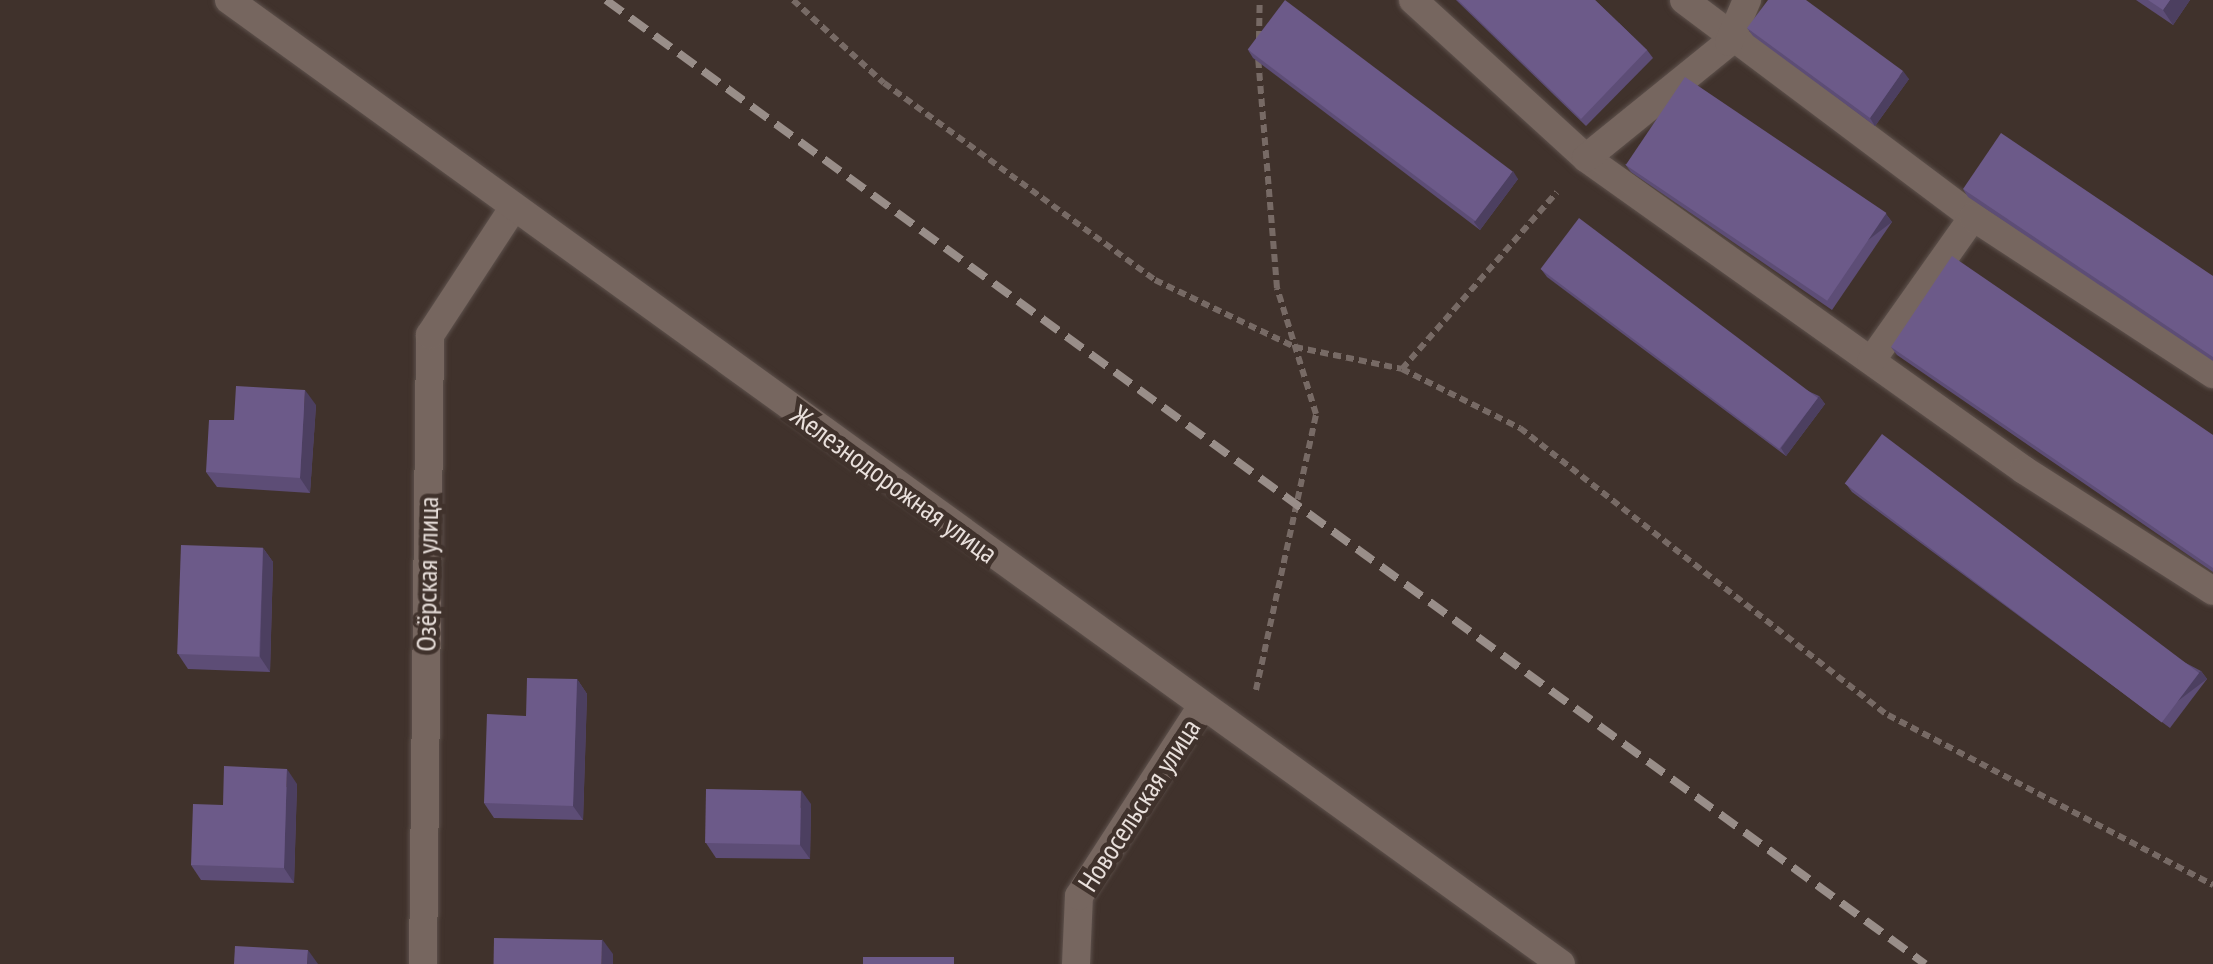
<!DOCTYPE html>
<meta charset="utf-8">
<style>
body{margin:0}
#map{position:relative;width:2213px;height:964px;overflow:hidden;background:#40322c;font-family:"PT Sans Narrow",sans-serif}
div>[style]{position:absolute}
.path>*{height:6px;margin-top:-3px;transform-origin:0;background:repeating-linear-gradient(90deg,#776a65 0 8px,transparent 0 13px)}
.roads{filter:drop-shadow(0 0 2px #5d514c) drop-shadow(0 0 2px #5d514c)}
.service>*{height:28px;margin:-14px;padding:0 14px;transform-origin:14px;border-radius:14px;background:#76665f}
.minor>*{height:28px;margin:-14px;padding:0 14px;transform-origin:14px;border-radius:14px;background:#76665f}
.tertiary>*{height:28px;margin:-14px;padding:0 14px;transform-origin:14px;border-radius:14px;background:#76665f}
.rail>*{height:8px;margin-top:-4px;transform-origin:0;background:repeating-linear-gradient(90deg,#998e89 0 20px,transparent 0 30px)}
.wall>*{inset:0;background:#5d4d76}
.shaded-wall>*{inset:0;background:#4c3f60;transform-origin:0 0}
.building>*{inset:0;background:#6c5a89;transform-origin:0 0}
span{translate:-50% -50%;white-space:nowrap;text-align:center;line-height:1.15;-webkit-text-stroke:9px #40322c;paint-order:stroke}
.street-label{font-size:28px;color:#e9e0dc}
</style>
<div id="map">
<div class="path">
<i style="left:793px;top:0;width:123px;rotate:42.4deg"></i>
<i style="left:884px;top:83px;width:335px;rotate:36deg"></i>
<i style="left:1155px;top:280px;width:155px;rotate:25.6deg"></i>
<i style="left:1295px;top:347px;width:109px;rotate:11.6deg"></i>
<i style="left:1402px;top:369px;width:235px;rotate:-48.8deg"></i>
<i style="left:1259px;top:39px;width:39px;rotate:-89deg"></i>
<i style="left:1402px;top:369px;width:132px;rotate:26.6deg"></i>
<i style="left:1520px;top:428px;width:467px;rotate:38deg"></i>
<i style="left:1888px;top:715px;width:367px;rotate:27.6deg"></i>
<i style="left:1256px;top:690px;width:282px;rotate:-77.7deg"></i>
<i style="left:1316px;top:414px;width:132px;rotate:-107.2deg"></i>
<i style="left:1277px;top:288px;width:233px;rotate:-94.7deg"></i>
</div>
<div class="roads">
<div class="service">
<i style="left:1413px;top:0;width:234px;rotate:42.4deg"></i>
<i style="left:1586px;top:158px;width:538px;rotate:35.46deg"></i>
<i style="left:2024px;top:470px;width:224px;rotate:32.6deg"></i>
<i style="left:1684px;top:0;width:361px;rotate:36.9deg"></i>
<i style="left:1973px;top:217px;width:176px;rotate:125.3deg"></i>
<i style="left:1586px;top:158px;width:184px;rotate:-39deg"></i>
<i style="left:1729px;top:42px;width:46px;rotate:-66.8deg"></i>
<i style="left:1973px;top:217px;width:287px;rotate:33.2deg"></i>
</div>
<div class="minor">
<i style="left:423px;top:964px;width:629px;rotate:-89.36deg"></i>
<i style="left:430px;top:335px;width:152px;rotate:-56.8deg"></i>
<i style="left:1076px;top:964px;width:68px;rotate:-87.5deg"></i>
<i style="left:1079px;top:896px;width:226px;rotate:-57.1deg"></i>
</div>
<div class="tertiary">
<i style="left:229px;top:0;width:1644px;rotate:35.89deg"></i>
</div>
</div>
<div class="rail">
<i style="left:606px;top:0;width:1634px;rotate:36.16deg"></i>
</div>
<div class="wall">
<i style="clip-path:polygon(1456px 0,1595px 0,1647px 50px,1653px 58px,1586px 126px)"></i>
<i style="clip-path:polygon(2136px 0,2190px 0,2173px 25px)"></i>
<i style="clip-path:polygon(1747px 28px,1909px 79px,1875px 126px,1753px 36px)"></i>
<i style="clip-path:polygon(1248px 50px,1518px 179px,1480px 230px,1253px 58px)"></i>
<i style="clip-path:polygon(1625px 164px,1886px 214px,1892px 222px,1832px 310px,1631px 172px)"></i>
<i style="clip-path:polygon(1963px 189px,2213px 276px,2213px 361px,1968px 197px)"></i>
<i style="clip-path:polygon(1541px 269px,1819px 396px,1825px 404px,1786px 456px,1547px 277px)"></i>
<i style="clip-path:polygon(1891px 347px,2213px 435px,2213px 572px,1897px 355px)"></i>
<i style="clip-path:polygon(316px 405px,310px 493px,217px 487px,206px 472px,234px 420px)"></i>
<i style="clip-path:polygon(1846px 484px,2201px 671px,2207px 679px,2170px 728px,1852px 492px)"></i>
<i style="clip-path:polygon(263px 548px,273px 562px,270px 672px,188px 669px,178px 654px)"></i>
<i style="clip-path:polygon(577px 679px,587px 694px,583px 820px,494px 818px,484px 803px,526px 716px)"></i>
<i style="clip-path:polygon(297px 784px,294px 883px,201px 880px,191px 865px,223px 805px)"></i>
<i style="clip-path:polygon(811px 804px,810px 859px,716px 858px,706px 843px)"></i>
</div>
<div class="shaded-wall">
<i style="clip-path:polygon(2170px 0,2190px 0,2173px 25px,2163px 10px)"></i>
<i style="clip-path:polygon(1903px 71px,1909px 79px,1875px 126px,1870px 118px)"></i>
<i style="clip-path:polygon(1513px 171px,1518px 179px,1480px 230px,1474px 222px)"></i>
<i style="left:1886px;top:214px;width:10px;height:107px;rotate:53deg"></i>
<i style="clip-path:polygon(305px 390px,316px 405px,310px 493px,300px 478px)"></i>
<i style="clip-path:polygon(1819px 396px,1825px 404px,1786px 456px,1781px 448px)"></i>
<i style="clip-path:polygon(263px 548px,273px 562px,270px 672px,260px 657px)"></i>
<i style="left:2201px;top:671px;width:10px;height:61px;rotate:53deg"></i>
<i style="clip-path:polygon(577px 679px,587px 694px,583px 820px,573px 806px)"></i>
<i style="clip-path:polygon(287px 769px,297px 784px,294px 883px,284px 868px)"></i>
<i style="clip-path:polygon(801px 790px,811px 804px,810px 859px,800px 845px)"></i>
<i style="clip-path:polygon(602px 939px,613px 954px,613px 964px,602px 964px)"></i>
<i style="clip-path:polygon(308px 950px,318px 964px,307px 964px)"></i>
</div>
<div class="building">
<i style="left:1285px;top:0;width:285px;height:62px;rotate:37deg"></i>
<i style="clip-path:polygon(1458px 0,1595px 0,1647px 50px,1581px 119px)"></i>
<i style="clip-path:polygon(1768px 0,1806px 0,1903px 71px,1870px 118px,1747px 28px)"></i>
<i style="clip-path:polygon(2148px 0,2170px 0,2163px 10px)"></i>
<i style="left:1685px;top:77px;width:243px;height:106px;rotate:34deg"></i>
<i style="clip-path:polygon(2001px 133px,2213px 276px,2213px 357px,1963px 189px)"></i>
<i style="left:1579px;top:218px;width:299px;height:64px;rotate:37deg"></i>
<i style="clip-path:polygon(1952px 256px,2213px 435px,2213px 568px,1891px 347px)"></i>
<i style="clip-path:polygon(236px 386px,305px 390px,300px 478px,206px 472px,209px 420px,234px 420px)"></i>
<i style="left:1882px;top:434px;width:397px;height:62px;rotate:37deg"></i>
<i style="left:181px;top:545px;width:82px;height:109px;rotate:2deg"></i>
<i style="clip-path:polygon(527px 678px,577px 679px,573px 806px,484px 803px,487px 714px,526px 716px)"></i>
<i style="clip-path:polygon(224px 766px,287px 769px,284px 868px,191px 865px,193px 804px,223px 805px)"></i>
<i style="left:706px;top:789px;width:95px;height:54px;rotate:1deg"></i>
<i style="left:494px;top:938px;width:108px;height:26px;rotate:1deg"></i>
<i style="clip-path:polygon(235px 946px,308px 950px,307px 964px,234px 964px)"></i>
<i style="left:863px;top:957px;width:91px;height:7px"></i>
</div>
<div class="street-label">
<span style="left:894px;top:484px;rotate:36deg">Железнодорожная улица</span>
<span style="left:427px;top:574px;rotate:-89deg">Озёрская улица</span>
<span style="left:1139px;top:805px;rotate:-57deg">Новосельская улица</span>
</div>
</div>
